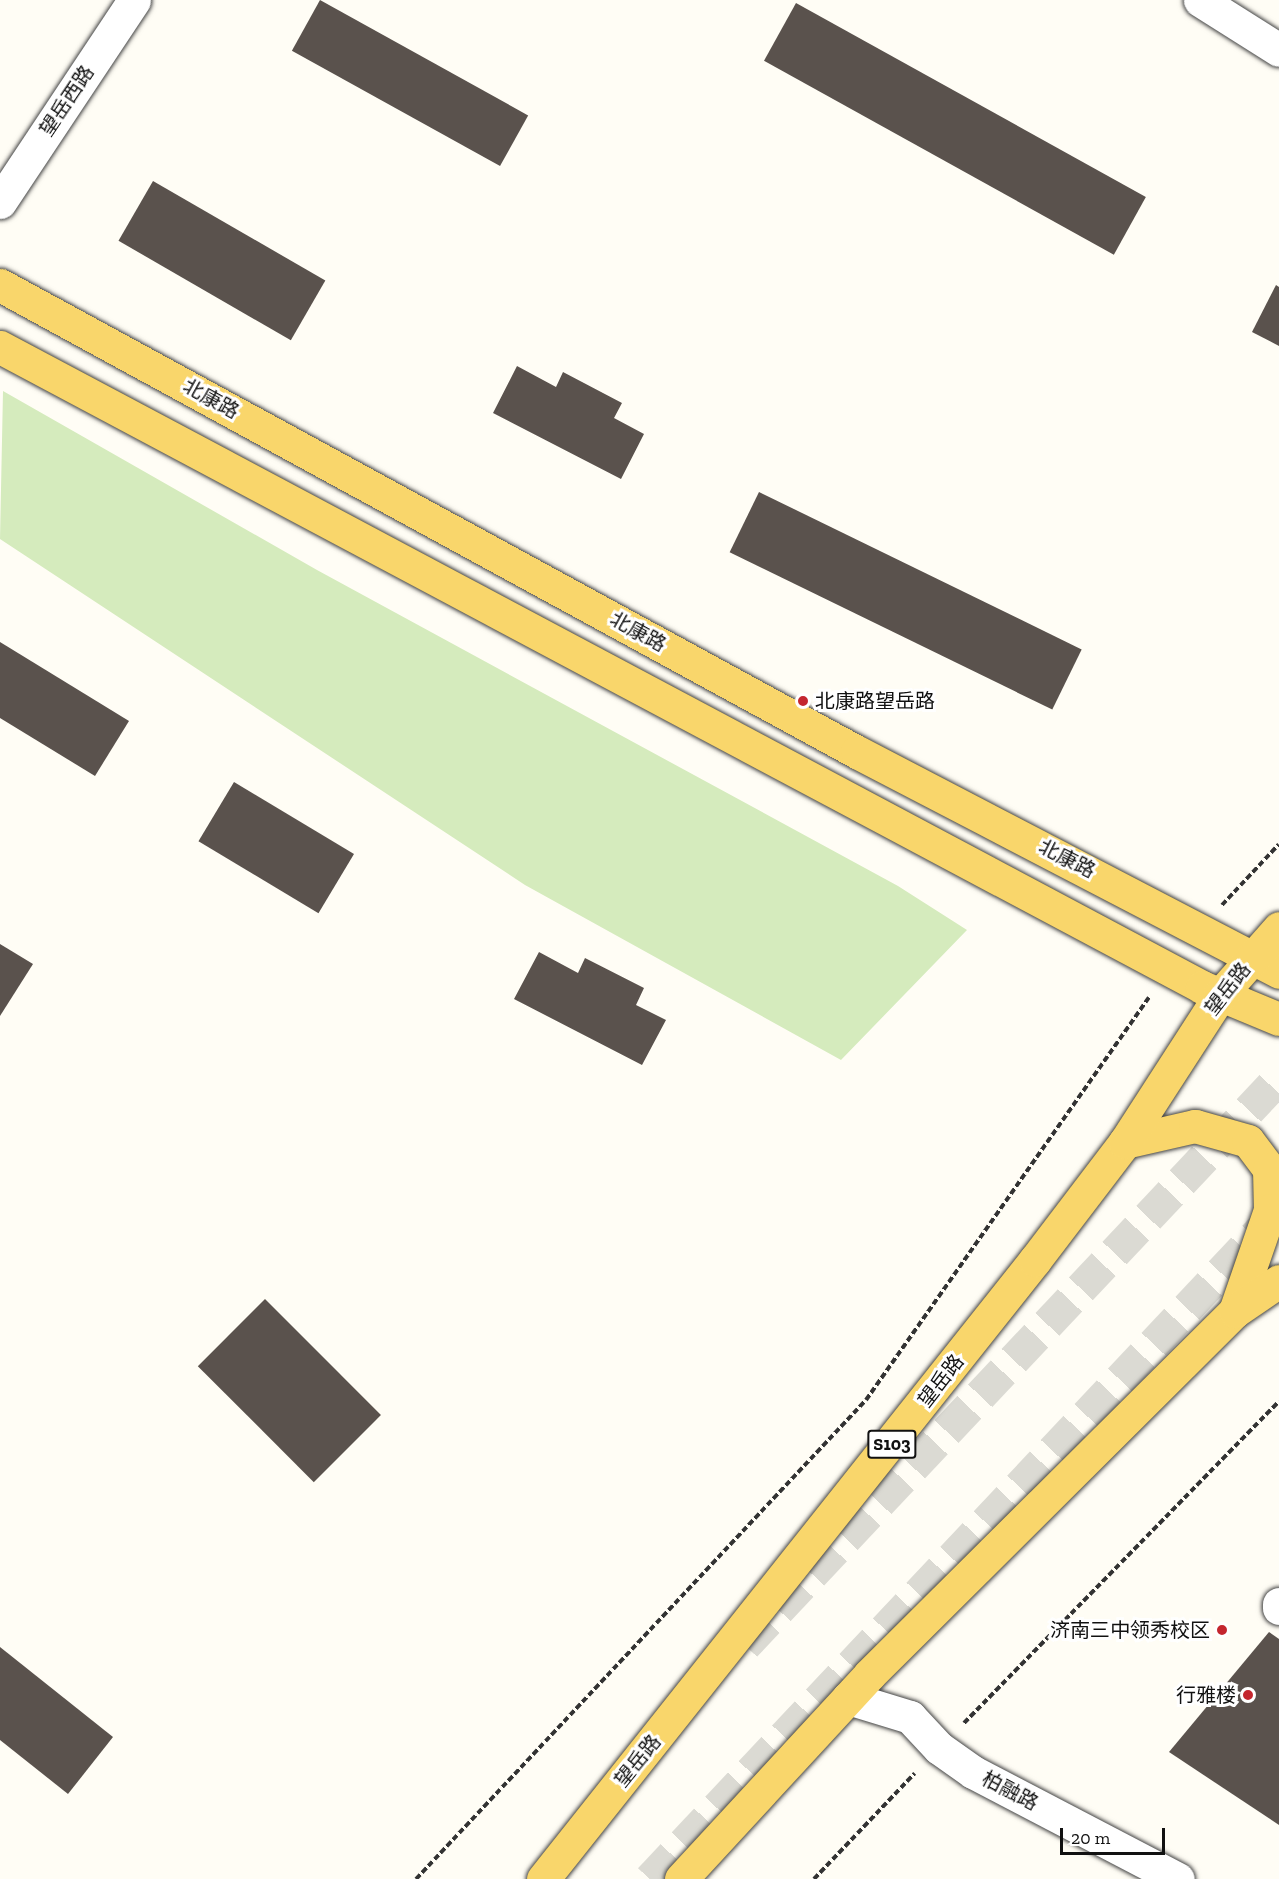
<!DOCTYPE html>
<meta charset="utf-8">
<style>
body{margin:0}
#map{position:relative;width:1279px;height:1879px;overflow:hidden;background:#fffdf5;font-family:"Zilla Slab","Noto Sans SC",serif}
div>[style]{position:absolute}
.green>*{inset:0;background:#d5ebbd}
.building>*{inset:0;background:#5a524d;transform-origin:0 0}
.highway-tunnel>*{height:33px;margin-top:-16.5px;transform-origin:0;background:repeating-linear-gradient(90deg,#dbdad3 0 33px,transparent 0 49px)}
.path>*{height:4px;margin-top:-2px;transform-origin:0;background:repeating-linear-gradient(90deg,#333 0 6px,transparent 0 9px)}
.roads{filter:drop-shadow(0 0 2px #444) drop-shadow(0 0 2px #444)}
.minor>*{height:33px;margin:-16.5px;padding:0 16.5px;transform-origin:16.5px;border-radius:16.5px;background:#fff}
.major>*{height:33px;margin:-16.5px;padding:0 16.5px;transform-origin:16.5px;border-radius:16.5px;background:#f9d66b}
.dots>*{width:16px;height:16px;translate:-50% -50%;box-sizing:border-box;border:3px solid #fff;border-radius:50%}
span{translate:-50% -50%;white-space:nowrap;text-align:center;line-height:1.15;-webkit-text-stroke:6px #fff;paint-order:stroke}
.shield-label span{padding:2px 4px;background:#fff;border:2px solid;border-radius:4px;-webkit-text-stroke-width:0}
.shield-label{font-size:18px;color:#111;font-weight:700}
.street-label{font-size:20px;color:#111}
.poi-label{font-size:20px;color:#111}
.left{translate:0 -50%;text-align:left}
.right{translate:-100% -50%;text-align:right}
.scale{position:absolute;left:1060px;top:1828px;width:105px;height:27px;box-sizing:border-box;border:3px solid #111;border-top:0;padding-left:8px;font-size:18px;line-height:21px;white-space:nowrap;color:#111;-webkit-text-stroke:4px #fff;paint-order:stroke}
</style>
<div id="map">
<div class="green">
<i style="clip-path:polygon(3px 391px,317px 570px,898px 886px,967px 930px,841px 1060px,525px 885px,0 539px)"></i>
</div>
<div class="building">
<i style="left:320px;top:0;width:238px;height:58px;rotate:29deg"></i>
<i style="left:796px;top:3px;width:400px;height:66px;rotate:29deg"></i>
<i style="left:153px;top:181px;width:199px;height:69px;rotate:30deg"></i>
<i style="clip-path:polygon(1276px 285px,1279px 287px,1279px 346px,1252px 332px)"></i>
<i style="clip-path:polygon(517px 366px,556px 387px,563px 372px,622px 403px,614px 418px,644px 434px,621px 479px,493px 413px)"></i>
<i style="left:759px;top:492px;width:359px;height:67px;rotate:26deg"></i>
<i style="clip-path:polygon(0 642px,129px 721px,95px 776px,0 718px)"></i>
<i style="left:234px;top:782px;width:140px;height:69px;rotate:31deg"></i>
<i style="clip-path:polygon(0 944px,33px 964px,0 1016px)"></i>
<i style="clip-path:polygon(539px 952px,578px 973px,585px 958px,644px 988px,636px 1005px,666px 1020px,642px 1065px,514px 999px)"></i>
<i style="left:265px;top:1299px;width:164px;height:95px;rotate:45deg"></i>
<i style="clip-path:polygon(1269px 1632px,1279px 1639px,1279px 1825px,1169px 1752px)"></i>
<i style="clip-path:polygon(0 1647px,113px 1737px,68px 1794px,0 1740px)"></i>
</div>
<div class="highway-tunnel">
<i style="left:745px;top:1645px;width:779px;rotate:-46.72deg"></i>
<i style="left:650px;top:1879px;width:901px;rotate:-46.75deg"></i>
</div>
<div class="path">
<i style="left:1222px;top:905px;width:83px;rotate:-46.9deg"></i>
<i style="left:964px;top:1723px;width:450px;rotate:-45.6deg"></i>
<i style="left:416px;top:1879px;width:657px;rotate:-46.79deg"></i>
<i style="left:866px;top:1400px;width:492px;rotate:-54.9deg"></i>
<i style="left:814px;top:1879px;width:146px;rotate:-46.4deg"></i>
</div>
<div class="roads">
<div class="minor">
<i style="left:1200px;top:0;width:93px;rotate:32.3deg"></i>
<i style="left:0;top:202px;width:242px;rotate:-56.4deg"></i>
<i style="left:1279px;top:1604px;width:4px;rotate:90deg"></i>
<i style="left:848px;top:1698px;width:65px;rotate:17deg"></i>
<i style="left:910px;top:1717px;width:42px;rotate:46.9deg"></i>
<i style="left:939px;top:1748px;width:42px;rotate:35.2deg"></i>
<i style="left:973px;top:1772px;width:231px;rotate:27.6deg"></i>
</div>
<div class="major">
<i style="left:0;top:285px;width:976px;rotate:28.59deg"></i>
<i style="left:857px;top:752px;width:476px;rotate:27.5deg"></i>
<i style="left:0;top:347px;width:1362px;rotate:28.03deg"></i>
<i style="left:1202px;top:987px;width:83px;rotate:22.6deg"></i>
<i style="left:1125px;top:1142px;width:72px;rotate:-12.9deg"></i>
<i style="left:1195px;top:1126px;width:55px;rotate:15.8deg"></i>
<i style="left:1248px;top:1141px;width:35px;rotate:53deg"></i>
<i style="left:1269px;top:1169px;width:41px;rotate:88.6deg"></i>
<i style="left:1270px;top:1210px;width:107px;rotate:109.1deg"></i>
<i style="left:543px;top:1879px;width:791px;rotate:-51.52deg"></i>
<i style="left:1035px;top:1260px;width:148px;rotate:-52.7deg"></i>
<i style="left:1125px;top:1142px;width:175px;rotate:-57.1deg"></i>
<i style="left:1220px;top:995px;width:89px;rotate:-48.6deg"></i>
<i style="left:681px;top:1879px;width:277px;rotate:-47.3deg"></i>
<i style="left:869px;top:1675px;width:516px;rotate:-44.84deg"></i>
<i style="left:1235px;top:1311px;width:53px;rotate:-34.3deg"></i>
</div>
</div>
<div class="dots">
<i style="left:803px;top:701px;background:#c4262e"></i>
<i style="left:1222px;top:1630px;background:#c4262e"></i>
<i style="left:1248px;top:1695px;background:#c4262e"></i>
</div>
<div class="shield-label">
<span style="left:892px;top:1444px">S103</span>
</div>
<div class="street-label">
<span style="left:67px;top:101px;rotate:-56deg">望岳西路</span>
<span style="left:211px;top:399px;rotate:29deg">北康路</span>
<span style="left:638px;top:632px;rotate:29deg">北康路</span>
<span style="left:1067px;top:859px;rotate:27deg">北康路</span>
<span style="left:1228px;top:989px;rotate:-52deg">望岳路</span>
<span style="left:941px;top:1381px;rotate:-52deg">望岳路</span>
<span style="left:638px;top:1761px;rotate:-51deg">望岳路</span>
<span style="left:1010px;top:1791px;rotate:28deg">柏融路</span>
</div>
<div class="poi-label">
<span class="left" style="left:815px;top:701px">北康路望岳路</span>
<span class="right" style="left:1210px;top:1630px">济南三中领秀校区</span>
<span class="right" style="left:1236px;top:1695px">行雅楼</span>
</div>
<div class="scale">20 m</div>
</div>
